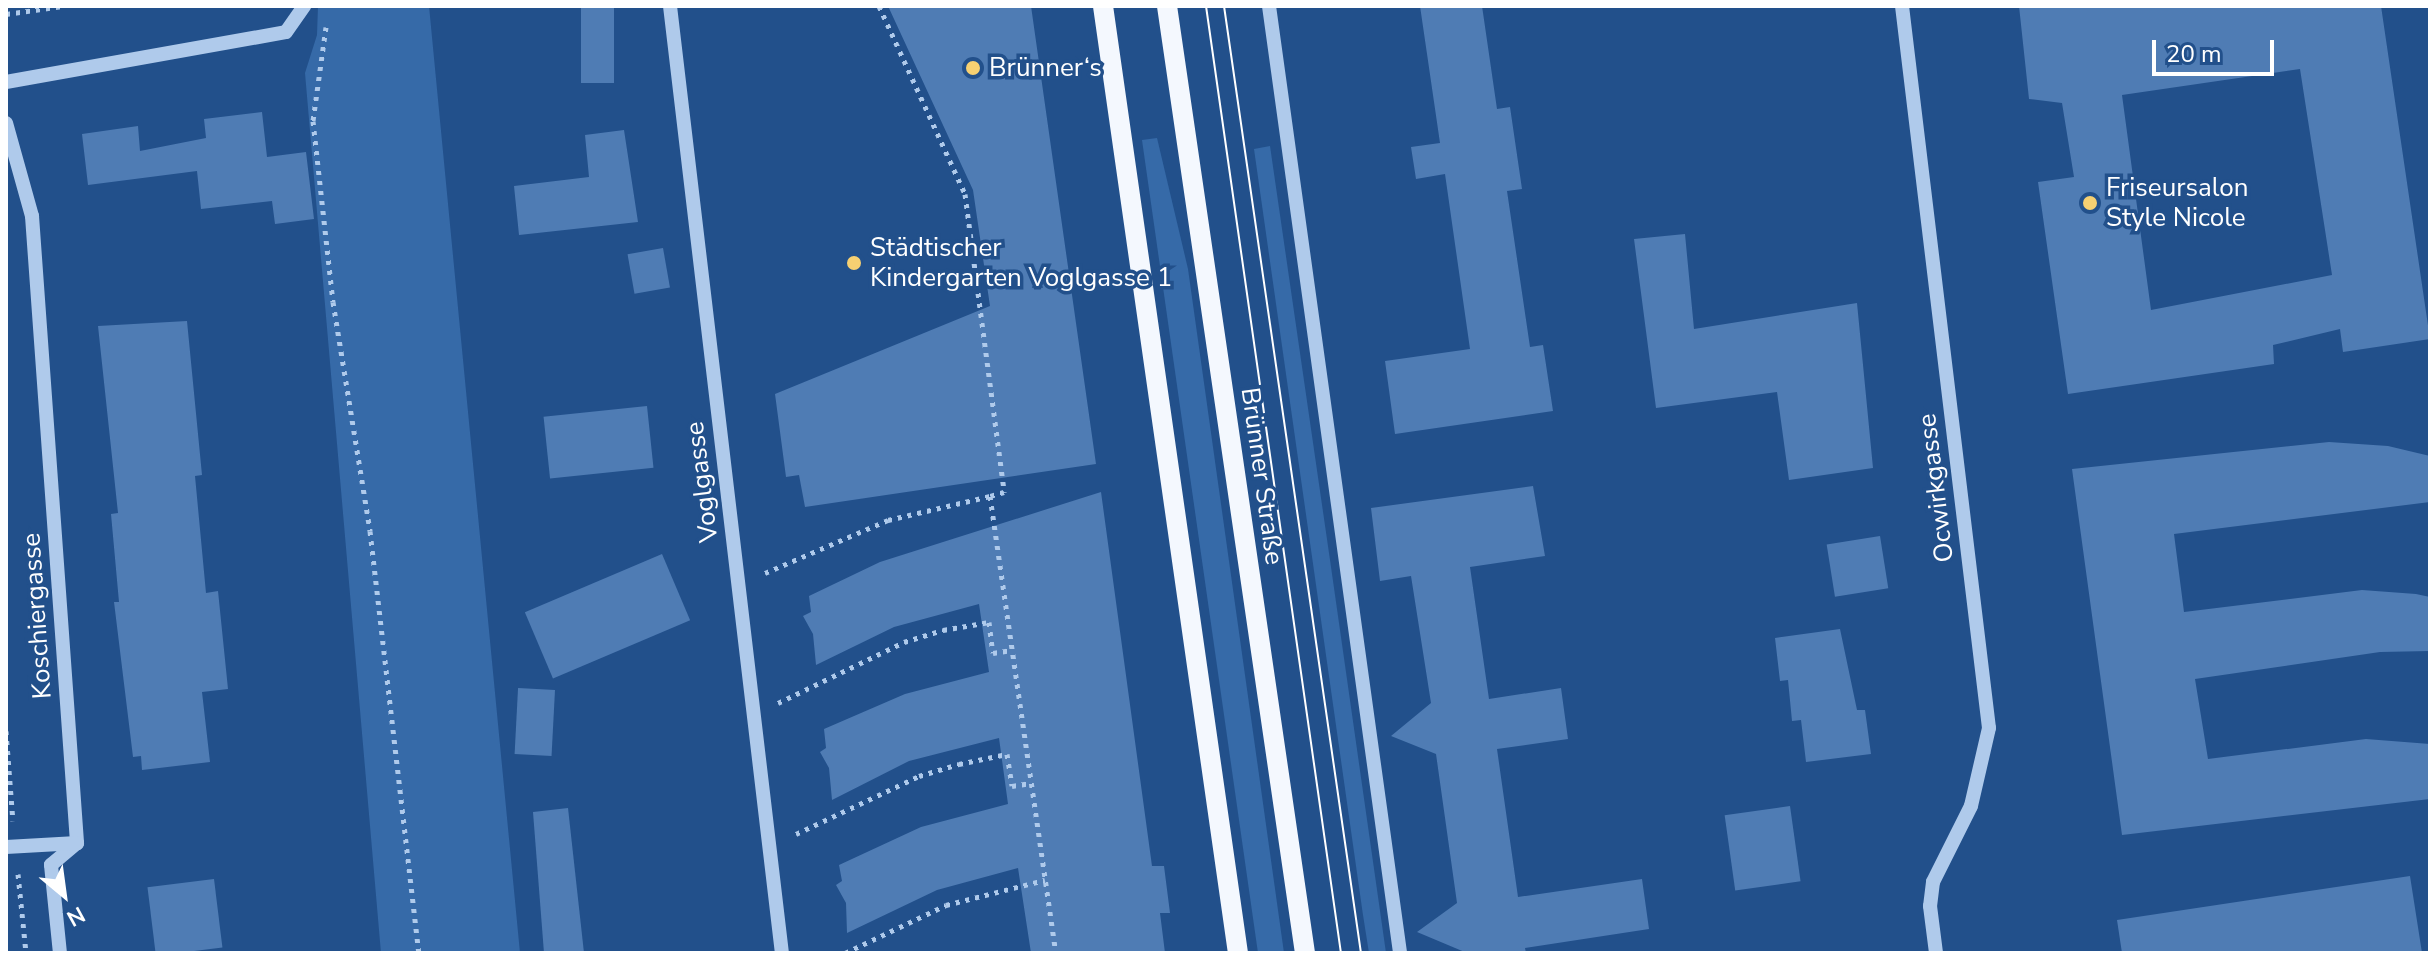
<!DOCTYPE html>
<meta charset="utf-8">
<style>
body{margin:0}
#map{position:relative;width:2436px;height:959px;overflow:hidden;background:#22508b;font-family:"Nunito Sans",sans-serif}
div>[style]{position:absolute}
.green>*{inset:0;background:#366aa8}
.building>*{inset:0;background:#4f7cb4;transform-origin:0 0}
.path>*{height:5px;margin-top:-2.5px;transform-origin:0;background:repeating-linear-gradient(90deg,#afcaeb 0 4px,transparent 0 10px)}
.minor>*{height:14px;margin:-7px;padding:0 7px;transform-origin:7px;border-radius:7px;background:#afcaeb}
.major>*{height:20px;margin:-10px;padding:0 10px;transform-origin:10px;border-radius:10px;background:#f4f8fe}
.tram>*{height:2px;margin:-1px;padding:0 1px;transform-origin:1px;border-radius:1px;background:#fff}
.dots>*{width:22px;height:22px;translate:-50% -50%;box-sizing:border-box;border:4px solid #22508b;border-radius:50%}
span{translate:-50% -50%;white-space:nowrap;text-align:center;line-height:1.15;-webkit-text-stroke:7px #22508b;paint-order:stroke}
.poi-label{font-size:26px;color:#fff}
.left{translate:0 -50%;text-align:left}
.street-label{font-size:26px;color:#fff}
.frame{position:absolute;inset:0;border:8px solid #fff;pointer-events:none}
.north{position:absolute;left:24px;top:855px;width:80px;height:80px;-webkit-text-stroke:6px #22508b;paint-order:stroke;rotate:151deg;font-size:22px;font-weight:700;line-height:32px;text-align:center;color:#fff}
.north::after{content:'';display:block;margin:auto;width:28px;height:36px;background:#fff;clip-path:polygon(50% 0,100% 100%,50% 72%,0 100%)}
.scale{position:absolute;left:2152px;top:40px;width:122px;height:36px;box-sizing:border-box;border:4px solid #fff;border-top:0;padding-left:10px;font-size:24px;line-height:28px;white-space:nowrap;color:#fff;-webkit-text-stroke:6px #22508b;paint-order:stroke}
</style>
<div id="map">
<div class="green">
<i style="clip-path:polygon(318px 6px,429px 6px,520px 953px,381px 953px,305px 73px,317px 35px)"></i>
<i style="clip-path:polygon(1157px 138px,1188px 269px,1284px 953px,1258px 953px,1142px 140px)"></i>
<i style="clip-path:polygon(1270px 146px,1330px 560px,1386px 953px,1369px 953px,1363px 915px,1254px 149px)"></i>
</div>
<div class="building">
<i style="left:581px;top:6px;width:33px;height:77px"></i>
<i style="clip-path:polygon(888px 6px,1031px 6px,1096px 464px,805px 507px,799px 475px,786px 477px,775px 394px,990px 306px,973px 190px)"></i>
<i style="clip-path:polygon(1420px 6px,1482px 6px,1497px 109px,1510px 107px,1522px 189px,1507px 191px,1530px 347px,1543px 345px,1553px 411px,1395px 434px,1385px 361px,1470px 349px,1445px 174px,1416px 179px,1411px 147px,1440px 143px)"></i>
<i style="clip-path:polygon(evenodd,2019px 6px,2381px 6px,2430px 339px,2343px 352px,2340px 329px,2273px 345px,2274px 364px,2068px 394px,2038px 182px,2074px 177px,2062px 103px,2029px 99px,2019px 6px,2300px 69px,2332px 275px,2151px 310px,2122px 95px,2300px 69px)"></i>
<i style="clip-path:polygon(262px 112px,267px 157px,306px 152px,314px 219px,275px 224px,272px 201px,201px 209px,197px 171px,88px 185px,82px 134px,138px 126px,140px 151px,206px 138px,204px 119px)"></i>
<i style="clip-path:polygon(624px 130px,638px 222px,519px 235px,514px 186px,589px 177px,585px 135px)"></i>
<i style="clip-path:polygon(1685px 234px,1694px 329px,1857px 303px,1873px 468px,1789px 480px,1777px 392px,1656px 408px,1634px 239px)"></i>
<i style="left:663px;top:248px;width:40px;height:36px;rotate:80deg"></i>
<i style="clip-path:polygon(187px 321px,202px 475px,195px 476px,206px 593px,218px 591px,228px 689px,202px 692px,210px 762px,142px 770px,141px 756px,133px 757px,114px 602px,119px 602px,111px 514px,118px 513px,98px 326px)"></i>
<i style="left:647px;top:406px;width:62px;height:104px;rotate:84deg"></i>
<i style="clip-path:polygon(2329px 442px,2388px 446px,2430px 456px,2430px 502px,2174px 534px,2184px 612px,2362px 590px,2416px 594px,2430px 597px,2430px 651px,2380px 652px,2195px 679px,2208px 759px,2366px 739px,2430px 744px,2430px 799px,2122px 835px,2072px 469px)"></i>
<i style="clip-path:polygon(1533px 486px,1545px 556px,1470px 567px,1489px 699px,1561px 688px,1568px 739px,1497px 749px,1518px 897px,1642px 879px,1649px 929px,1525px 948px,1526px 953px,1467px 953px,1417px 932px,1457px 903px,1436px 754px,1391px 736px,1431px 703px,1411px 576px,1380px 581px,1371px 508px)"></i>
<i style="clip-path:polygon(1101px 492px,1152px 866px,1164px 866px,1170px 913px,1160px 913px,1165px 953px,1031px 953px,1018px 868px,937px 890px,847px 933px,846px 903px,836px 885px,842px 881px,839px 865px,921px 827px,1008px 804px,999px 738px,909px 761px,832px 800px,829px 768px,820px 752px,826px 748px,824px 729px,905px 694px,989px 672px,979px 604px,894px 627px,816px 665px,813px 634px,803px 616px,811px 612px,809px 596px,880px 562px)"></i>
<i style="left:1880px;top:536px;width:53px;height:54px;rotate:81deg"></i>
<i style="left:662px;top:554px;width:72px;height:149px;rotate:67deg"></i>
<i style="clip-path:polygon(1840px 629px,1857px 710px,1865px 710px,1871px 754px,1806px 762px,1801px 720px,1792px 721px,1788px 680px,1780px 681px,1775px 638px)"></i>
<i style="left:555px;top:690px;width:66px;height:37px;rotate:93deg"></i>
<i style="left:1790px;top:806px;width:76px;height:66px;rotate:82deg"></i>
<i style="clip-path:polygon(568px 808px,584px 953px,544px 953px,533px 812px)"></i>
<i style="clip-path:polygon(2410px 876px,2422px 953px,2122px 953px,2117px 920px)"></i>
<i style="left:214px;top:879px;width:69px;height:67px;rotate:83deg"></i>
</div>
<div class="path">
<i style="left:879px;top:6px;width:207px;rotate:65.4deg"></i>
<i style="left:965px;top:194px;width:301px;rotate:82.5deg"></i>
<i style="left:1004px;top:492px;width:15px;rotate:164deg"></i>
<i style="left:990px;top:496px;width:462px;rotate:81.8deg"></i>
<i style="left:6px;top:14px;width:59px;rotate:-7.9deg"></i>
<i style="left:326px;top:27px;width:95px;rotate:97.9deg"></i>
<i style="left:313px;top:121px;width:182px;rotate:83.7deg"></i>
<i style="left:333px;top:302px;width:232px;rotate:80.8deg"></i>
<i style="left:370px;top:531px;width:425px;rotate:83.4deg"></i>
<i style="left:765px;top:573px;width:134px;rotate:-23.3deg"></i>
<i style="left:888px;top:520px;width:105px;rotate:-13.2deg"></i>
<i style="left:778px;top:703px;width:140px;rotate:-25.8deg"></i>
<i style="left:904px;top:642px;width:41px;rotate:-17.1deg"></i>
<i style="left:943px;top:630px;width:47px;rotate:-9.9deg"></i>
<i style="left:989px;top:622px;width:31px;rotate:83deg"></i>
<i style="left:993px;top:653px;width:19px;rotate:-9deg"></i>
<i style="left:6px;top:731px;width:90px;rotate:85.6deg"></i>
<i style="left:796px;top:834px;width:136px;rotate:-25.2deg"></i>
<i style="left:919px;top:776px;width:42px;rotate:-16.7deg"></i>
<i style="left:959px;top:764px;width:49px;rotate:-11.8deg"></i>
<i style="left:1007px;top:754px;width:32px;rotate:81deg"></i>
<i style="left:1012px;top:786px;width:19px;rotate:-9deg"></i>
<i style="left:18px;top:874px;width:79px;rotate:84.2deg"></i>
<i style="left:845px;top:953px;width:112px;rotate:-25.4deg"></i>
<i style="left:946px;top:905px;width:102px;rotate:-14.2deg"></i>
</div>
<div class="minor">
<i style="left:670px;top:6px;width:954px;rotate:83.26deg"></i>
<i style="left:1269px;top:6px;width:956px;rotate:82.12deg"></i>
<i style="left:1902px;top:6px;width:727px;rotate:83.13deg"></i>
<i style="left:1989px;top:728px;width:80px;rotate:103deg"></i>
<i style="left:1971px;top:806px;width:85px;rotate:116.6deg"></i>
<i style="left:1933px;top:882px;width:24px;rotate:97deg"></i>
<i style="left:1930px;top:906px;width:47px;rotate:82.7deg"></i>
<i style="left:6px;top:82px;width:284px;rotate:-10.1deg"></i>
<i style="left:286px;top:32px;width:32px;rotate:-55deg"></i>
<i style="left:6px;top:123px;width:97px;rotate:74.4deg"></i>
<i style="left:32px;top:216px;width:629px;rotate:85.89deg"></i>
<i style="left:77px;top:843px;width:34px;rotate:140deg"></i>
<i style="left:51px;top:865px;width:88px;rotate:84.2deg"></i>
<i style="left:6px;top:847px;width:71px;rotate:-3.2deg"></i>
</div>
<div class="major">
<i style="left:1103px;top:6px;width:957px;rotate:81.89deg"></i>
<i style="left:1167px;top:6px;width:957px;rotate:81.71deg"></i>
</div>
<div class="tram">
<i style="left:1206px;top:6px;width:957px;rotate:81.89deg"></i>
<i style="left:1224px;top:6px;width:957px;rotate:81.77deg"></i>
</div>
<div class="dots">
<i style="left:973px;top:68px;background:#f6d072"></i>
<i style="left:2090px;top:203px;background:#f6d072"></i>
<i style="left:854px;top:263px;background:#f6d072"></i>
</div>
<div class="poi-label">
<span class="left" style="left:989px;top:68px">Brünner‘s</span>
<span class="left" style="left:2106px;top:203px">Friseursalon<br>Style Nicole</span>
<span class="left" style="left:870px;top:263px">Städtischer<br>Kindergarten Voglgasse 1</span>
</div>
<div class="street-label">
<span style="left:1262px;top:476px;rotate:82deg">Brünner Straße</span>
<span style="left:702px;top:482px;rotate:-97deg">Voglgasse</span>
<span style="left:1936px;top:488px;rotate:-97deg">Ocwirkgasse</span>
<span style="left:37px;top:616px;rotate:-94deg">Koschiergasse</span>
</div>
<div class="frame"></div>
<div class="north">N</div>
<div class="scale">20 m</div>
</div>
